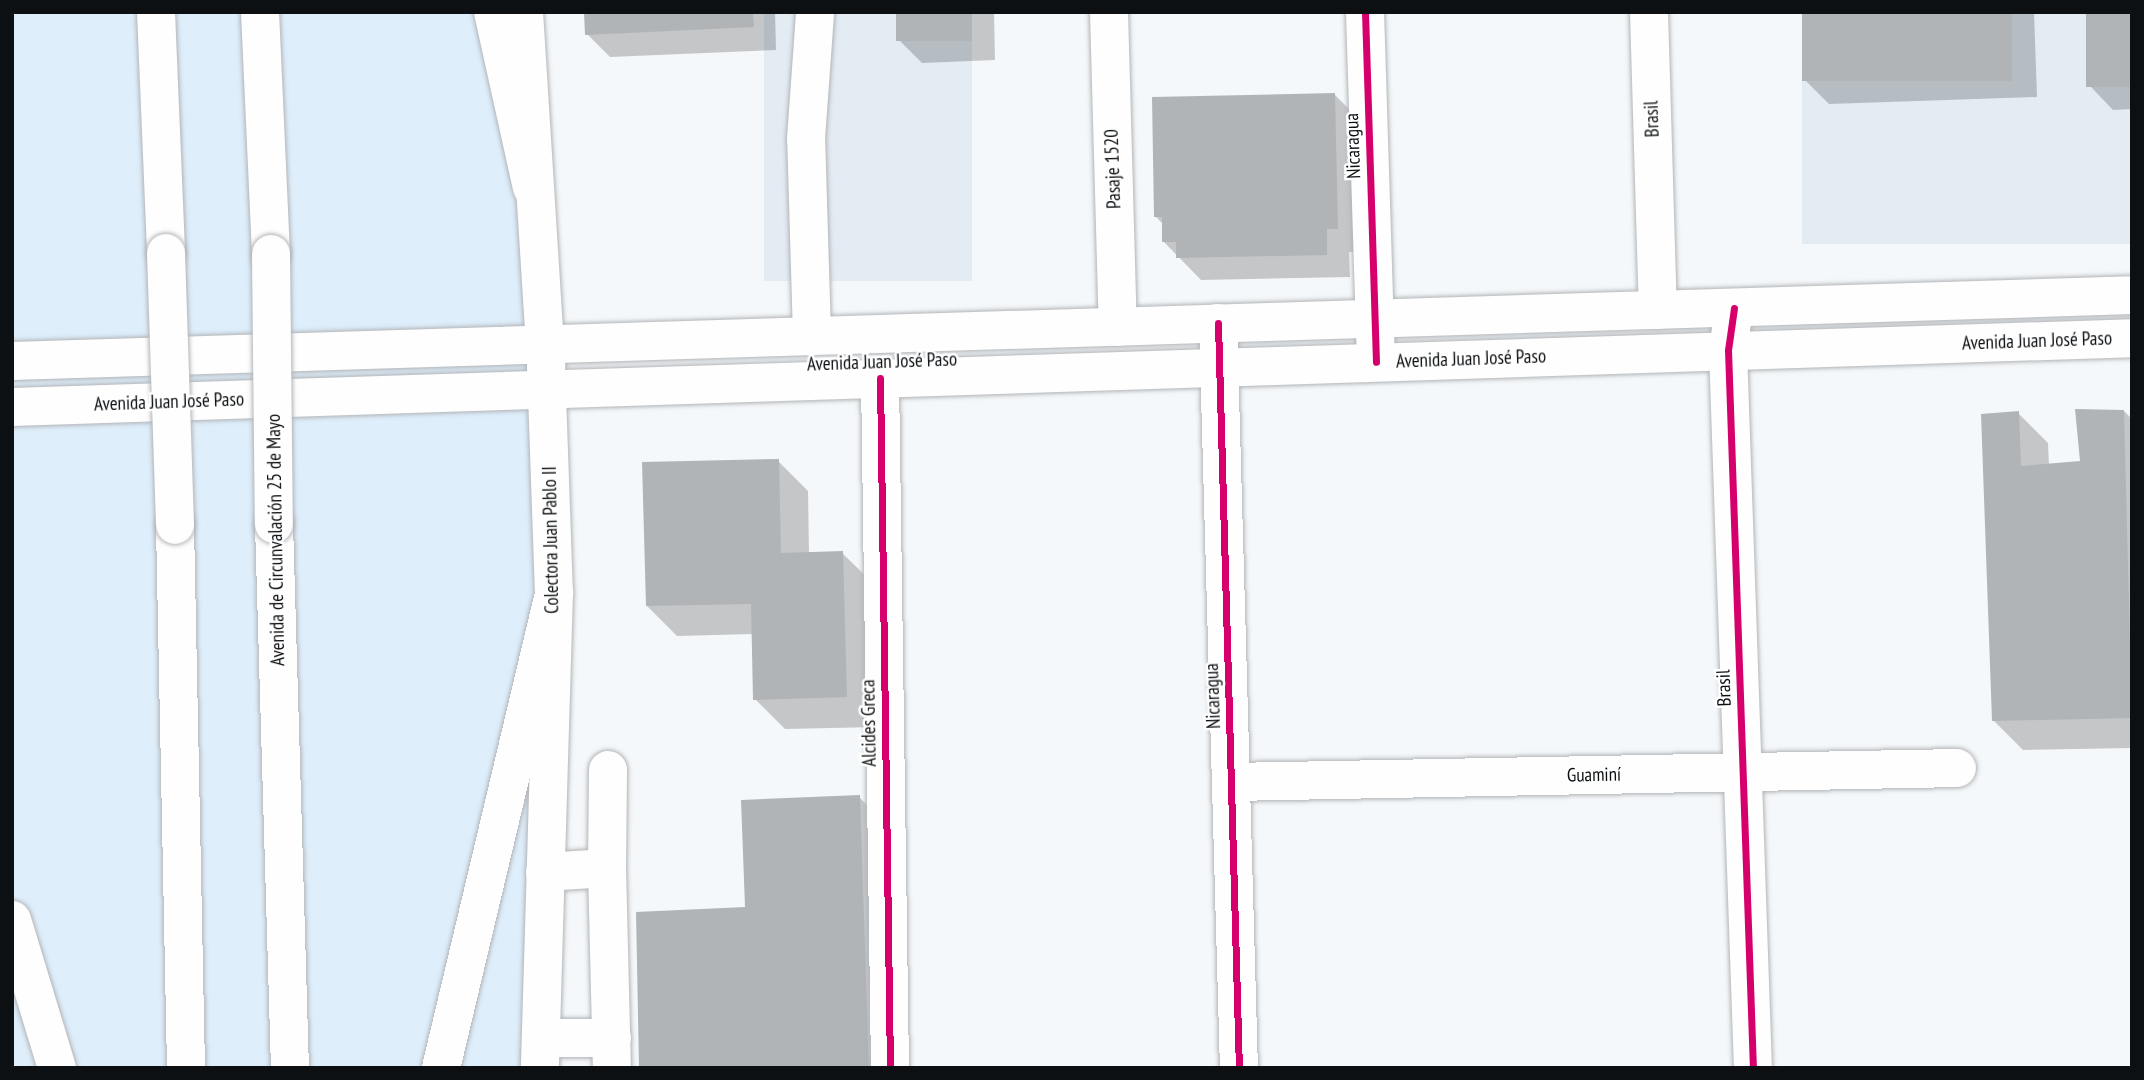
<!DOCTYPE html>
<meta charset="utf-8">
<style>
body{margin:0}
#map{position:relative;width:2144px;height:1080px;overflow:hidden;background:#f5f8fa;font-family:"PT Sans Narrow",sans-serif}
div>[style]{position:absolute}
.built>*{inset:0;background:#e3ebf3;transform-origin:0 0}
.green>*{inset:0;background:#deeefb}
.shadow>*{inset:0;background:#0003}
.building>*{inset:0;background:#b1b4b6;transform-origin:0 0}
.roads{filter:drop-shadow(0 0 2px #b2b5b8) drop-shadow(0 0 2px #b2b5b8)}
.minor>*{height:38px;margin:-19px;padding:0 19px;transform-origin:19px;border-radius:19px;background:#fefefe}
.major>*{height:38px;margin:-19px;padding:0 19px;transform-origin:19px;border-radius:19px;background:#fefefe}
.highway>*{height:38px;margin:-19px;padding:0 19px;transform-origin:19px;border-radius:19px;background:#fefefe}
.bridges{filter:drop-shadow(0 0 2px #b2b5b8) drop-shadow(0 0 2px #b2b5b8)}
.highway-bridge>*{height:38px;margin:-19px;padding:0 19px;transform-origin:19px;border-radius:19px;background:#fefefe}
.cycleway>*{height:7px;margin:-3.5px;padding:0 3.5px;transform-origin:3.5px;border-radius:3.5px;background:#d6006c}
span{translate:-50% -50%;white-space:nowrap;text-align:center;line-height:1.15;-webkit-text-stroke:5px #fff;paint-order:stroke}
.street-label{font-size:19px;color:#0d1013}
.frame{position:absolute;inset:0;border:14px solid #0d1013;pointer-events:none}
</style>
<div id="map">
<div class="built">
<i style="left:764px;top:12px;width:208px;height:269px"></i>
<i style="left:1802px;top:12px;width:330px;height:232px"></i>
</div>
<div class="green">
<i style="clip-path:polygon(12px 12px,524px 12px,532px 188px,540px 1068px,12px 1068px)"></i>
</div>
<div class="shadow">
<i style="clip-path:polygon(586px 12px,775px 12px,776px 50px,610px 57px,587px 34px)"></i>
<i style="clip-path:polygon(897px 12px,994px 12px,995px 60px,922px 63px,899px 40px)"></i>
<i style="clip-path:polygon(1803px 12px,2034px 12px,2037px 97px,1829px 104px,1805px 80px)"></i>
<i style="clip-path:polygon(2132px 12px,2132px 109px,2113px 110px,2090px 86px)"></i>
<i style="clip-path:polygon(1335px 95px,1358px 118px,1361px 252px,1349px 252px,1350px 277px,1201px 280px,1164px 242px,1164px 225px,1156px 217px)"></i>
<i style="clip-path:polygon(2124px 411px,2132px 419px,2132px 748px,2023px 750px,1993px 720px,2018px 413px,2048px 443px,2049px 466px,2082px 463px)"></i>
<i style="clip-path:polygon(778px 461px,808px 491px,809px 554px,842px 553px,873px 583px,876px 727px,785px 729px,755px 699px,753px 634px,677px 636px,647px 606px)"></i>
<i style="clip-path:polygon(859px 797px,889px 827px,897px 1068px,640px 1068px,746px 909px)"></i>
</div>
<div class="building">
<i style="clip-path:polygon(584px 12px,753px 12px,754px 27px,585px 35px)"></i>
<i style="left:896px;top:12px;width:76px;height:29px"></i>
<i style="left:1802px;top:12px;width:210px;height:69px"></i>
<i style="left:2086px;top:12px;width:46px;height:75px"></i>
<i style="clip-path:polygon(1335px 93px,1338px 229px,1327px 229px,1327px 255px,1176px 258px,1176px 242px,1162px 242px,1162px 217px,1154px 217px,1152px 97px)"></i>
<i style="clip-path:polygon(2075px 409px,2124px 410px,2132px 718px,1992px 721px,1981px 414px,2019px 411px,2021px 466px,2080px 461px)"></i>
<i style="clip-path:polygon(779px 459px,781px 553px,843px 551px,847px 697px,753px 700px,751px 604px,646px 606px,642px 462px)"></i>
<i style="clip-path:polygon(860px 795px,869px 1068px,639px 1068px,636px 912px,745px 907px,741px 800px)"></i>
</div>
<div class="roads">
<div class="minor">
<i style="left:1109px;top:12px;width:315px;rotate:88.4deg"></i>
<i style="left:1365px;top:12px;width:350px;rotate:88.2deg"></i>
<i style="left:1649px;top:12px;width:298px;rotate:88.3deg"></i>
<i style="left:1734px;top:308px;width:42px;rotate:98.1deg"></i>
<i style="left:1728px;top:350px;width:718px;rotate:88.01deg"></i>
<i style="left:1218px;top:323px;width:745px;rotate:88.39deg"></i>
<i style="left:812px;top:336px;width:197px;rotate:-91.7deg"></i>
<i style="left:806px;top:139px;width:127px;rotate:-85.9deg"></i>
<i style="left:880px;top:378px;width:690px;rotate:89.17deg"></i>
<i style="left:1231px;top:782px;width:726px;rotate:-1.1deg"></i>
<i style="left:607px;top:868px;width:98px;rotate:-89.4deg"></i>
<i style="left:545px;top:872px;width:62px;rotate:-3.7deg"></i>
<i style="left:607px;top:868px;width:200px;rotate:88.6deg"></i>
<i style="left:541px;top:1038px;width:71px"></i>
</div>
<div class="major">
<i style="left:524px;top:12px;width:355px;rotate:86.4deg"></i>
<i style="left:546px;top:366px;width:226px;rotate:88deg"></i>
<i style="left:554px;top:592px;width:476px;rotate:91.7deg"></i>
<i style="left:12px;top:361px;width:2121px;rotate:-1.78deg"></i>
<i style="left:12px;top:407px;width:2121px;rotate:-1.86deg"></i>
</div>
<div class="highway">
<i style="left:156px;top:12px;width:241px;rotate:87.6deg"></i>
<i style="left:260px;top:12px;width:242px;rotate:87.4deg"></i>
<i style="left:493px;top:12px;width:180px;rotate:77.5deg"></i>
<i style="left:274px;top:524px;width:544px;rotate:88.32deg"></i>
<i style="left:175px;top:525px;width:543px;rotate:88.84deg"></i>
<i style="left:12px;top:920px;width:155px;rotate:73.1deg"></i>
<i style="left:441px;top:1068px;width:489px;rotate:-76.6deg"></i>
</div>
</div>
<div class="bridges">
<div class="highway-bridge">
<i style="left:166px;top:253px;width:272px;rotate:88.1deg"></i>
<i style="left:271px;top:254px;width:270px;rotate:89.4deg"></i>
</div>
</div>
<div class="cycleway">
<i style="left:1365px;top:12px;width:350px;rotate:88.2deg"></i>
<i style="left:1734px;top:308px;width:42px;rotate:98.1deg"></i>
<i style="left:1728px;top:350px;width:718px;rotate:88.01deg"></i>
<i style="left:1218px;top:323px;width:745px;rotate:88.39deg"></i>
<i style="left:880px;top:378px;width:690px;rotate:89.17deg"></i>
</div>
<div class="street-label">
<span style="left:1652px;top:119px;rotate:-92deg">Brasil</span>
<span style="left:1353px;top:146px;rotate:-92deg">Nicaragua</span>
<span style="left:1113px;top:169px;rotate:-92deg">Pasaje 1520</span>
<span style="left:2037px;top:341px;rotate:-2deg">Avenida Juan José Paso</span>
<span style="left:1471px;top:359px;rotate:-2deg">Avenida Juan José Paso</span>
<span style="left:882px;top:362px;rotate:-2deg">Avenida Juan José Paso</span>
<span style="left:169px;top:402px;rotate:-2deg">Avenida Juan José Paso</span>
<span style="left:276px;top:540px;rotate:-91deg">Avenida de Circunvalación 25 de Mayo</span>
<span style="left:551px;top:540px;rotate:-91deg">Colectora Juan Pablo II</span>
<span style="left:1724px;top:688px;rotate:-92deg">Brasil</span>
<span style="left:1213px;top:696px;rotate:-92deg">Nicaragua</span>
<span style="left:869px;top:723px;rotate:-91deg">Alcides Greca</span>
<span style="left:1594px;top:775px;rotate:-1deg">Guaminí</span>
</div>
<div class="frame"></div>
</div>
